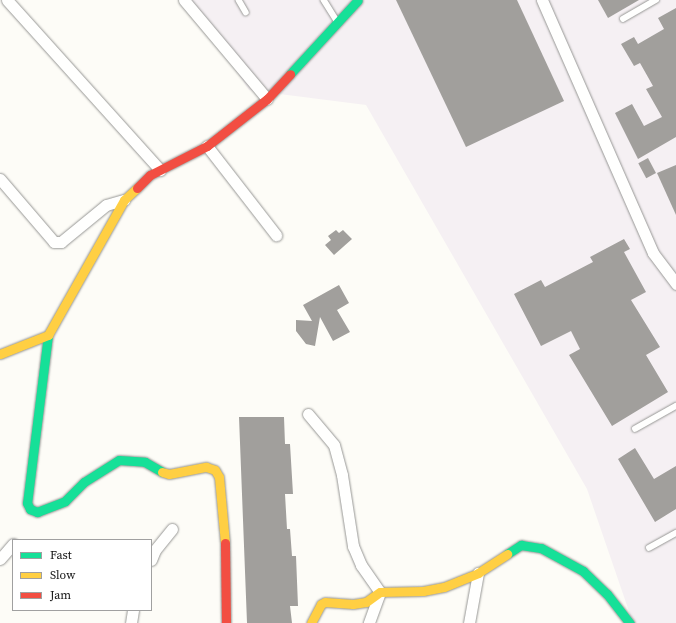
<!DOCTYPE html>
<style>
body{margin:0}
#map{position:relative;width:676px;height:623px;overflow:hidden;background:#fdfcf7;font-family:"Source Serif 4",serif}
div>[style]{position:absolute}
.industrial>*{inset:0;background:#f5f0f3}
.building>*{inset:0;background:#a19f9c;transform-origin:0 0}
.roads{filter:drop-shadow(0 0 1px #979795) drop-shadow(0 0 1px #979795)}
.lane>*{height:5.5px;margin:-2.75px;padding:0 2.75px;transform-origin:2.75px;border-radius:2.75px;background:#fffffe}
.street>*{height:11px;margin:-5.5px;padding:0 5.5px;transform-origin:5.5px;border-radius:5.5px;background:#fffffe}
.fast>*{height:9px;margin:-4.5px;padding:0 4.5px;transform-origin:4.5px;border-radius:4.5px;background:#16e098}
.slow>*{height:9px;margin:-4.5px;padding:0 4.5px;transform-origin:4.5px;border-radius:4.5px;background:#ffcf43}
.jam>*{height:9px;margin:-4.5px;padding:0 4.5px;transform-origin:4.5px;border-radius:4.5px;background:#f24e42}
span{translate:-50% -50%;white-space:nowrap;text-align:center;line-height:1.15;-webkit-text-stroke:4px #fff;paint-order:stroke}
.legend{position:absolute;left:12px;top:539px;width:140px;height:72px;box-sizing:border-box;background:#fff;border:1px solid #a0a0a0;margin:0;padding:5px 7px;list-style:none;font-size:12px;color:#111}
.legend li{display:flex;align-items:center;gap:8px;height:20px}
.legend b{width:20px;border:1px solid #a0a0a0}
</style>
<div id="map">
<div class="industrial">
<i style="clip-path:polygon(188px 0,676px 0,676px 623px,633px 623px,587px 489px,366px 105px,249px 90px)"></i>
</div>
<div class="building">
<i style="clip-path:polygon(396px 0,517px 0,564px 101px,466px 147px)"></i>
<i style="clip-path:polygon(598px 0,639px 0,608px 18px)"></i>
<i style="clip-path:polygon(676px 8px,676px 137px,638px 159px,615px 113px,632px 104px,644px 126px,662px 117px,646px 89px,653px 86px,640px 63px,634px 66px,621px 44px,634px 37px,638px 44px,664px 29px,658px 18px)"></i>
<i style="left:648px;top:158px;width:17px;height:11px;rotate:62deg"></i>
<i style="clip-path:polygon(676px 165px,676px 215px,657px 173px)"></i>
<i style="clip-path:polygon(336px 230px,339px 233px,343px 230px,352px 239px,334px 255px,325px 245px,331px 240px,328px 236px)"></i>
<i style="clip-path:polygon(624px 239px,630px 249px,624px 252px,646px 292px,631px 300px,660px 347px,646px 355px,668px 392px,612px 426px,569px 355px,580px 349px,571px 331px,541px 346px,514px 294px,541px 280px,545px 287px,593px 262px,590px 257px)"></i>
<i style="clip-path:polygon(339px 285px,349px 303px,337px 310px,350px 332px,333px 341px,320px 317px,315px 346px,306px 344px,296px 331px,296px 320px,312px 321px,303px 305px)"></i>
<i style="clip-path:polygon(239px 417px,284px 417px,285px 444px,290px 444px,293px 494px,285px 494px,287px 529px,290px 529px,292px 556px,296px 556px,298px 606px,290px 606px,292px 623px,247px 623px)"></i>
<i style="clip-path:polygon(635px 448px,654px 479px,676px 466px,676px 509px,655px 522px,618px 459px)"></i>
</div>
<div class="roads">
<div class="lane">
<i style="left:239px;top:0;width:14px;rotate:60deg"></i>
<i style="left:324px;top:0;width:25px;rotate:58deg"></i>
<i style="left:623px;top:19px;width:38px;rotate:-30deg"></i>
<i style="left:635px;top:429px;width:47px;rotate:-29.3deg"></i>
<i style="left:649px;top:548px;width:31px;rotate:-29deg"></i>
</div>
<div class="street">
<i style="left:7px;top:0;width:229px;rotate:48deg"></i>
<i style="left:184px;top:0;width:129px;rotate:50deg"></i>
<i style="left:542px;top:0;width:276px;rotate:66.3deg"></i>
<i style="left:653px;top:253px;width:39px;rotate:53deg"></i>
<i style="left:207px;top:146px;width:113px;rotate:52.2deg"></i>
<i style="left:0;top:179px;width:83px;rotate:49.4deg"></i>
<i style="left:54px;top:242px;width:7px"></i>
<i style="left:61px;top:242px;width:58px;rotate:-39.4deg"></i>
<i style="left:106px;top:205px;width:19px;rotate:-16deg"></i>
<i style="left:308px;top:414px;width:40px;rotate:50deg"></i>
<i style="left:334px;top:445px;width:31px;rotate:75deg"></i>
<i style="left:342px;top:475px;width:72px;rotate:81.2deg"></i>
<i style="left:353px;top:546px;width:21px;rotate:67deg"></i>
<i style="left:361px;top:565px;width:33px;rotate:55deg"></i>
<i style="left:380px;top:592px;width:33px;rotate:110deg"></i>
<i style="left:0;top:559px;width:20px;rotate:-49deg"></i>
<i style="left:151px;top:560px;width:11px;rotate:-68deg"></i>
<i style="left:155px;top:550px;width:27px;rotate:-51deg"></i>
<i style="left:131px;top:623px;width:13px;rotate:-81deg"></i>
<i style="left:469px;top:623px;width:51px;rotate:-79.8deg"></i>
</div>
<div class="fast">
<i style="left:290px;top:74px;width:100px;rotate:-47.4deg"></i>
<i style="left:48px;top:335px;width:169px;rotate:97.1deg"></i>
<i style="left:27px;top:503px;width:7px;rotate:63deg"></i>
<i style="left:30px;top:509px;width:8px;rotate:23deg"></i>
<i style="left:37px;top:512px;width:30px;rotate:-21deg"></i>
<i style="left:65px;top:501px;width:27px;rotate:-45deg"></i>
<i style="left:84px;top:482px;width:41px;rotate:-32.2deg"></i>
<i style="left:119px;top:460px;width:26px;rotate:4deg"></i>
<i style="left:145px;top:462px;width:20px;rotate:30deg"></i>
<i style="left:507px;top:554px;width:17px;rotate:-33deg"></i>
<i style="left:521px;top:545px;width:20px;rotate:9deg"></i>
<i style="left:541px;top:548px;width:48px;rotate:28.7deg"></i>
<i style="left:583px;top:571px;width:33px;rotate:44deg"></i>
<i style="left:607px;top:594px;width:37px;rotate:52deg"></i>
</div>
<div class="slow">
<i style="left:0;top:354px;width:52px;rotate:-21.6deg"></i>
<i style="left:48px;top:335px;width:155px;rotate:-60.6deg"></i>
<i style="left:124px;top:200px;width:18px;rotate:-43deg"></i>
<i style="left:162px;top:472px;width:7px;rotate:16deg"></i>
<i style="left:169px;top:474px;width:38px;rotate:-11deg"></i>
<i style="left:206px;top:467px;width:9px;rotate:18deg"></i>
<i style="left:215px;top:470px;width:8px;rotate:60deg"></i>
<i style="left:219px;top:477px;width:66px;rotate:84.8deg"></i>
<i style="left:311px;top:623px;width:21px;rotate:-62deg"></i>
<i style="left:321px;top:604px;width:4px;rotate:-27deg"></i>
<i style="left:325px;top:602px;width:28px;rotate:4deg"></i>
<i style="left:353px;top:604px;width:13px;rotate:-9deg"></i>
<i style="left:366px;top:602px;width:17px;rotate:-36deg"></i>
<i style="left:380px;top:592px;width:43px;rotate:-1.3deg"></i>
<i style="left:423px;top:591px;width:21px;rotate:-11deg"></i>
<i style="left:444px;top:587px;width:37px;rotate:-22deg"></i>
<i style="left:478px;top:573px;width:35px;rotate:-33deg"></i>
</div>
<div class="jam">
<i style="left:137px;top:188px;width:18px;rotate:-45deg"></i>
<i style="left:150px;top:175px;width:64px;rotate:-27deg"></i>
<i style="left:207px;top:146px;width:76px;rotate:-38.1deg"></i>
<i style="left:267px;top:99px;width:34px;rotate:-47deg"></i>
<i style="left:225px;top:543px;width:80px;rotate:89.3deg"></i>
</div>
</div>
<ul class="legend">
<li><b style="height:5px;background:#16e098"></b>Fast</li>
<li><b style="height:5px;background:#ffcf43"></b>Slow</li>
<li><b style="height:5px;background:#f24e42"></b>Jam</li>
</ul>
</div>
